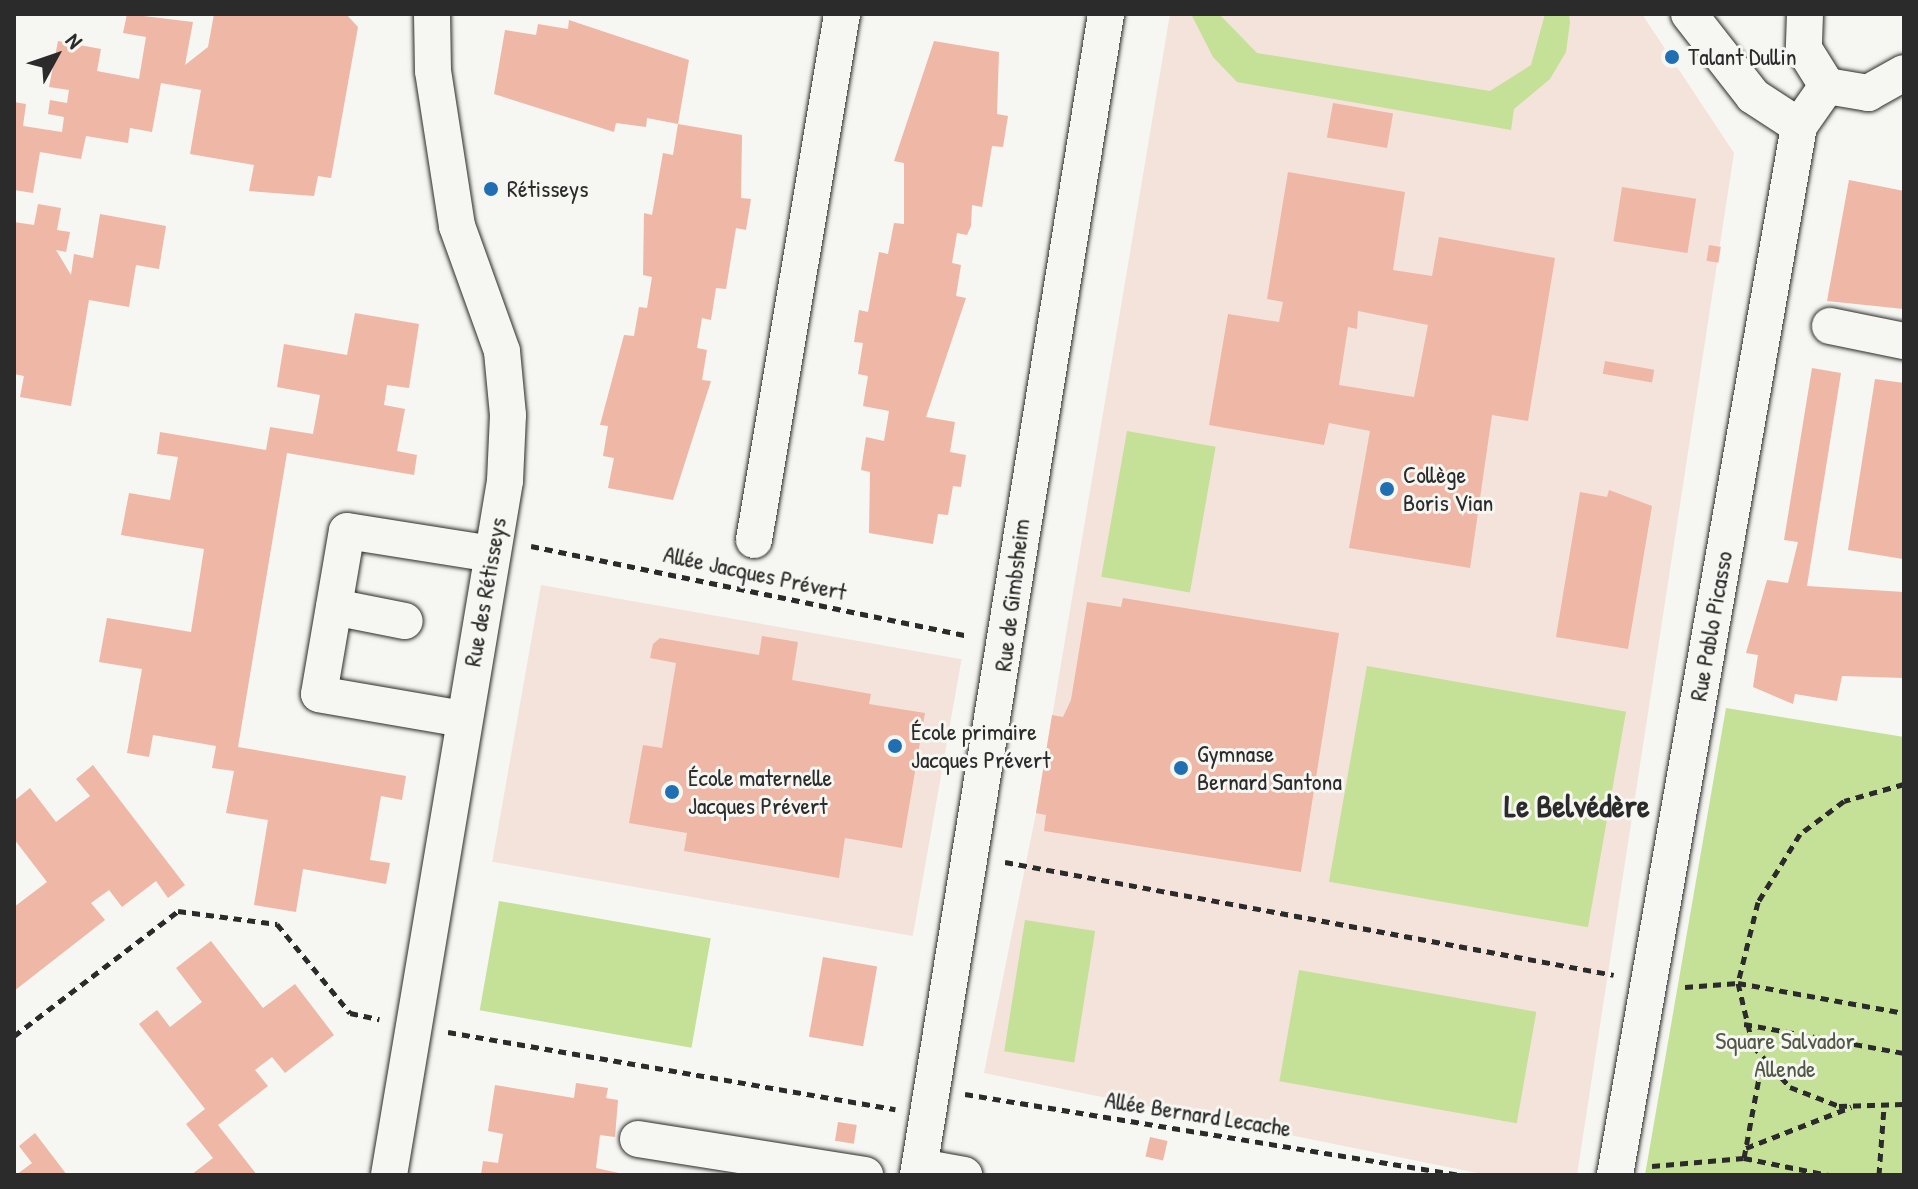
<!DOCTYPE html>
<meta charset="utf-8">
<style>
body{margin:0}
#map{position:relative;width:1918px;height:1189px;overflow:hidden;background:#f6f6f2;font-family:"Patrick Hand",sans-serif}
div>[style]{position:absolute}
.built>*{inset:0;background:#f4e3db;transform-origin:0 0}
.green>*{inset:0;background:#c5e097;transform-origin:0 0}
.building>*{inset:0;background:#efb7a5;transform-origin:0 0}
.path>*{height:5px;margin-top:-2.5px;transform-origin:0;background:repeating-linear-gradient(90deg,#2b2b2b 0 8px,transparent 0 14px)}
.roads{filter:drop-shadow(0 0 2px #2b2b2b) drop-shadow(0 0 2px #2b2b2b)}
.minor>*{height:36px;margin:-18px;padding:0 18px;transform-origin:18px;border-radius:18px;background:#f6f6f2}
.dots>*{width:22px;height:22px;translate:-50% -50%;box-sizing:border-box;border:4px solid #f6f6f2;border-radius:50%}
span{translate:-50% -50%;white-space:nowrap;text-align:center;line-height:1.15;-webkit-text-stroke:6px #f6f6f2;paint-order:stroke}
.poi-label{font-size:24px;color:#2b2b2b}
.left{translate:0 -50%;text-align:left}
.street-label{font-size:24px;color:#2b2b2b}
.park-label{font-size:24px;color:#525846}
.district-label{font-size:32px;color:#2b2b2b;font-weight:700}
.frame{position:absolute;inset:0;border:16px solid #2b2b2b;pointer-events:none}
.north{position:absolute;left:16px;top:16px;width:80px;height:80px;-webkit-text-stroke:6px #f6f6f2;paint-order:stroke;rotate:50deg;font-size:22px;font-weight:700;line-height:32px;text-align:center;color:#2b2b2b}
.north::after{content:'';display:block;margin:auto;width:28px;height:36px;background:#2b2b2b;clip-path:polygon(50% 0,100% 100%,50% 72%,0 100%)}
</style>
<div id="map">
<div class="built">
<i style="clip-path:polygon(1170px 14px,1642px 14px,1734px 153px,1577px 1175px,1487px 1175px,984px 1073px,1036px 813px)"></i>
<i style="left:541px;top:585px;width:427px;height:281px;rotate:10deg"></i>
</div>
<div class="green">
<i style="clip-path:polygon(1191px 14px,1219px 14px,1257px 53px,1490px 91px,1531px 65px,1545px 14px,1569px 14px,1570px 22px,1566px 52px,1550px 79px,1514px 109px,1511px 130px,1237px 82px,1213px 57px)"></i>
<i style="left:1127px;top:431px;width:90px;height:148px;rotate:10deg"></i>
<i style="left:1367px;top:666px;width:263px;height:219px;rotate:10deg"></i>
<i style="clip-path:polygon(1726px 708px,1904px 737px,1904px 1175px,1645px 1175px)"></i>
<i style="left:499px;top:901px;width:215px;height:111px;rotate:10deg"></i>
<i style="left:1025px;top:920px;width:71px;height:133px;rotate:9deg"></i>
<i style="left:1299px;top:970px;width:241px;height:113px;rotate:10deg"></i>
</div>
<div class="building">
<i style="clip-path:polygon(127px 14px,193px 22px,185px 65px,208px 47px,214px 14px,346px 14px,358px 27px,331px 178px,318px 176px,314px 196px,249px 191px,254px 165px,190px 154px,201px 90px,161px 83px,152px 132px,130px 128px,128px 143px,86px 136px,81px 159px,40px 152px,33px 193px,14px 190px,14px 102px,26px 104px,23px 126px,62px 132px,64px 117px,48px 114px,50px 100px,67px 103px,69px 90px,49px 87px,58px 41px,101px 49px,97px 71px,139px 79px,146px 37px,123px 33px)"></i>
<i style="clip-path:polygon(569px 20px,689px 60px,678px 124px,647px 118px,646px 127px,616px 123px,614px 132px,494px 94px,505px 30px,536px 35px,538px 24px,568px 29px)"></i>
<i style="clip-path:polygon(934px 41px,999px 52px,997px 114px,1008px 116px,1003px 147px,992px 146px,982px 207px,972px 205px,971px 226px,967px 235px,957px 233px,952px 263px,961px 265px,956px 296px,966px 298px,926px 417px,955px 422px,950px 452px,966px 455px,961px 487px,953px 486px,948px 515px,938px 514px,933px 544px,869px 533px,870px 472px,861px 470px,866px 437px,884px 441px,889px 411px,863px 406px,868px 376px,858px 374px,863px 343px,854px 342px,859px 310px,868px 312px,879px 252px,888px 254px,894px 223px,904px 224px,904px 163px,894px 161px)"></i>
<i style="left:1333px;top:103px;width:61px;height:35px;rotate:10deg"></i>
<i style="clip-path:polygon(678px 124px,742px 135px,741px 198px,751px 199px,746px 230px,736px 228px,726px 289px,716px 288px,711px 320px,702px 318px,697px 348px,707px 350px,702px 380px,711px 381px,673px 500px,608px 488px,614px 458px,603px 456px,608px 426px,600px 425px,624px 335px,634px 336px,639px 307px,647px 308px,652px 277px,643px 275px,644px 213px,652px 215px,663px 153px,673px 155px)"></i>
<i style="clip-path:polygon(evenodd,1288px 172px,1405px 192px,1393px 270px,1432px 276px,1439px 237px,1555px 258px,1528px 421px,1492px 415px,1470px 568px,1349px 548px,1370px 431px,1329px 423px,1324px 445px,1209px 425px,1228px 314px,1279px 322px,1283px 302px,1267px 299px,1288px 172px,1358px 311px,1428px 325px,1414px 397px,1339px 385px,1348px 327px,1357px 329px,1358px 311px)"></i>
<i style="clip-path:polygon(1849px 180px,1904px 191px,1904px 309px,1827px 301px)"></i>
<i style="left:1622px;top:187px;width:75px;height:55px;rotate:9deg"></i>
<i style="clip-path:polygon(38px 204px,61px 208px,57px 230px,70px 232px,66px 252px,56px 250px,71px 275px,74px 254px,93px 258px,100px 214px,166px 226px,159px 269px,136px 265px,129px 307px,89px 300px,71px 406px,20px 397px,24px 376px,14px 374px,14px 222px,34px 225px)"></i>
<i style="left:1709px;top:245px;width:12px;height:16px;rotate:9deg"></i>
<i style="clip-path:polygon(355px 313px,419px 324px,409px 388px,387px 385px,384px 405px,405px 409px,397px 451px,417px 455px,414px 475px,287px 453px,238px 747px,406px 776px,402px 800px,381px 796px,370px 860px,390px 863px,386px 884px,303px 869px,296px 912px,254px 905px,268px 820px,226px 813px,234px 771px,212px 768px,216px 746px,153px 735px,149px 757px,127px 753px,142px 669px,99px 662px,107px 618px,191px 632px,204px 549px,121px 535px,129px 493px,170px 500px,178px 457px,157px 454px,160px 432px,266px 450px,270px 427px,313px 434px,320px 395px,277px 387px,284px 344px,347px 355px)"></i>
<i style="left:1605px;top:361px;width:50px;height:13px;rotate:10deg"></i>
<i style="clip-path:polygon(1812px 368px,1841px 373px,1807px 586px,1904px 592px,1904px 678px,1842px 676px,1837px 701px,1795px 694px,1793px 704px,1753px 687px,1758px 655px,1746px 653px,1767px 580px,1788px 583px,1798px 542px,1784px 540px)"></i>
<i style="clip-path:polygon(1875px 379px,1904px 383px,1903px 559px,1848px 550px)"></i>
<i style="clip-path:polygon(1609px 490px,1652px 506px,1628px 649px,1556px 637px,1580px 492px,1607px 497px)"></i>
<i style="clip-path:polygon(1123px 598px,1339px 633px,1301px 872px,1044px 831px,1046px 815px,1036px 813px,1052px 715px,1063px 717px,1071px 700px,1087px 602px,1121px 607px)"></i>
<i style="clip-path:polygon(762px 636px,798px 642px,792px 680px,871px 694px,869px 704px,925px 713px,902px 848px,845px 838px,839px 878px,684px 851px,687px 833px,629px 823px,643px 745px,662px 748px,676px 663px,650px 658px,653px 644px,660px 638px,759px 655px)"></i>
<i style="clip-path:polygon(93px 765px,185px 885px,168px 898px,156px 881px,122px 907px,109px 890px,91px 903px,105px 920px,14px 991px,14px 907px,47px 882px,14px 839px,14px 801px,30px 788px,56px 822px,90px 796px,76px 779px)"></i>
<i style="clip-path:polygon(211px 941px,263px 1008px,295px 984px,334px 1035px,285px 1073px,272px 1057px,255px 1070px,268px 1086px,218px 1125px,257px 1175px,191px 1175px,213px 1158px,186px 1124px,205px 1109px,139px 1024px,157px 1010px,170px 1027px,202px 1002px,176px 968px)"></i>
<i style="left:823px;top:957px;width:55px;height:81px;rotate:10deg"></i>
<i style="clip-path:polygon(576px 1083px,608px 1088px,606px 1098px,618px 1100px,615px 1137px,600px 1135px,596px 1168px,628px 1175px,481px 1175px,483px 1161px,498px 1163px,503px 1134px,488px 1131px,495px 1085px,574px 1098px)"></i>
<i style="left:838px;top:1122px;width:19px;height:19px;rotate:9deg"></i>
<i style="clip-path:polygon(35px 1133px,67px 1175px,16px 1175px,32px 1163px,19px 1146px)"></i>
<i style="left:1150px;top:1137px;width:18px;height:20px;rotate:13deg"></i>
</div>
<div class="path">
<i style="left:531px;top:546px;width:446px;rotate:11.6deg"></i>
<i style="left:1904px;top:784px;width:62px;rotate:164.2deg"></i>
<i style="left:1844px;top:801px;width:55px;rotate:143.1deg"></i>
<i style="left:1800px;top:834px;width:80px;rotate:121.7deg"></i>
<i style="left:1758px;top:902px;width:83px;rotate:103.9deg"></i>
<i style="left:1738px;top:983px;width:65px;rotate:76.6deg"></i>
<i style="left:1753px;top:1046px;width:55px;rotate:47.9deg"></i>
<i style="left:1790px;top:1087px;width:53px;rotate:21.2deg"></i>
<i style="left:1839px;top:1106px;width:65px;rotate:-1.8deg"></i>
<i style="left:1005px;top:862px;width:619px;rotate:10.51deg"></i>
<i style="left:1685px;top:987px;width:53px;rotate:-4.3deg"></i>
<i style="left:1738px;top:983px;width:169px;rotate:10.2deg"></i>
<i style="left:1744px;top:1024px;width:163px;rotate:10.3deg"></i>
<i style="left:448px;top:1032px;width:454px;rotate:9.8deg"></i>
<i style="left:14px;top:1036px;width:206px;rotate:-37.3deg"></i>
<i style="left:178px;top:911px;width:100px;rotate:7.5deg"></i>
<i style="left:277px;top:924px;width:115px;rotate:50.6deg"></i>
<i style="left:350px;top:1013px;width:30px;rotate:12deg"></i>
<i style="left:965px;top:1094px;width:500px;rotate:9.3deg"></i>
<i style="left:1746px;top:1148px;width:113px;rotate:-21.3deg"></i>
<i style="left:1744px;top:1158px;width:98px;rotate:-79.4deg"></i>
<i style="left:1652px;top:1166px;width:92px;rotate:-5deg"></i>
<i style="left:1744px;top:1158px;width:86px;rotate:11.4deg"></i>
<i style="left:1879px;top:1175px;width:68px;rotate:-85.8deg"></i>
</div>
<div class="roads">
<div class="minor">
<i style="left:1689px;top:14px;width:104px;rotate:52deg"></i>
<i style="left:1753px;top:96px;width:55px;rotate:33.1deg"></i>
<i style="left:1805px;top:14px;width:35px;rotate:92deg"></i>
<i style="left:1804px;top:49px;width:44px;rotate:58.1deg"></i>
<i style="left:1827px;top:86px;width:42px;rotate:9.7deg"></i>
<i style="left:1868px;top:93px;width:41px;rotate:-29.1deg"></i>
<i style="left:1830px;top:326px;width:76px;rotate:11.5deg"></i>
<i style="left:754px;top:540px;width:533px;rotate:-80.5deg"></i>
<i style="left:334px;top:607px;width:72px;rotate:11.2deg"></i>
<i style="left:463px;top:719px;width:146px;rotate:-170.2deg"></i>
<i style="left:319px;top:694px;width:165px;rotate:-80.3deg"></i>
<i style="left:347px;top:531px;width:147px;rotate:9deg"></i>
<i style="left:638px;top:1139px;width:230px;rotate:9deg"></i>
<i style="left:920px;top:1167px;width:45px;rotate:10.3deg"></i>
<i style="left:389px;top:1175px;width:704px;rotate:-80.51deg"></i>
<i style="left:505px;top:481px;width:66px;rotate:-87.4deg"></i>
<i style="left:508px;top:415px;width:64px;rotate:-95.4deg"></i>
<i style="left:502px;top:351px;width:133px;rotate:-109.8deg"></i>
<i style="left:457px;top:226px;width:157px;rotate:-98.8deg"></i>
<i style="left:433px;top:71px;width:57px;rotate:-91deg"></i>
<i style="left:918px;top:1175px;width:1176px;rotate:-80.8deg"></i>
<i style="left:1615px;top:1175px;width:1065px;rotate:-80.05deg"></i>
<i style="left:1799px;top:126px;width:49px;rotate:-55deg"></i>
</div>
</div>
<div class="dots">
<i style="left:1672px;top:57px;background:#1f6fb2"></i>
<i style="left:491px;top:189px;background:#1f6fb2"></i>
<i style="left:1387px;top:489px;background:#1f6fb2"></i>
<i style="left:895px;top:746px;background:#1f6fb2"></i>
<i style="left:1181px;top:768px;background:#1f6fb2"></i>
<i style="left:672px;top:792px;background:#1f6fb2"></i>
</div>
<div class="poi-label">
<span class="left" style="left:1688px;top:57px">Talant Dullin</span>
<span class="left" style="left:507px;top:189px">Rétisseys</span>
<span class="left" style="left:1403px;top:489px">Collège<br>Boris Vian</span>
<span class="left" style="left:911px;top:746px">École primaire<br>Jacques Prévert</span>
<span class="left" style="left:1197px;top:768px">Gymnase<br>Bernard Santona</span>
<span class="left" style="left:688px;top:792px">École maternelle<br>Jacques Prévert</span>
</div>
<div class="street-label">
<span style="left:755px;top:573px;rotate:12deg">Allée Jacques Prévert</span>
<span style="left:485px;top:592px;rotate:-80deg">Rue des Rétisseys</span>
<span style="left:1012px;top:595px;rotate:-83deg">Rue de Gimbsheim</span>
<span style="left:1711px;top:626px;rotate:-80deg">Rue Pablo Picasso</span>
<span style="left:1198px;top:1114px;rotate:9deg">Allée Bernard Lecache</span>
</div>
<div class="park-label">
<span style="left:1785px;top:1055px">Square Salvador<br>Allende</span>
</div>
<div class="district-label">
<span style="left:1577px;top:806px">Le Belvédère</span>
</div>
<div class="frame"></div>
<div class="north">N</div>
</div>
